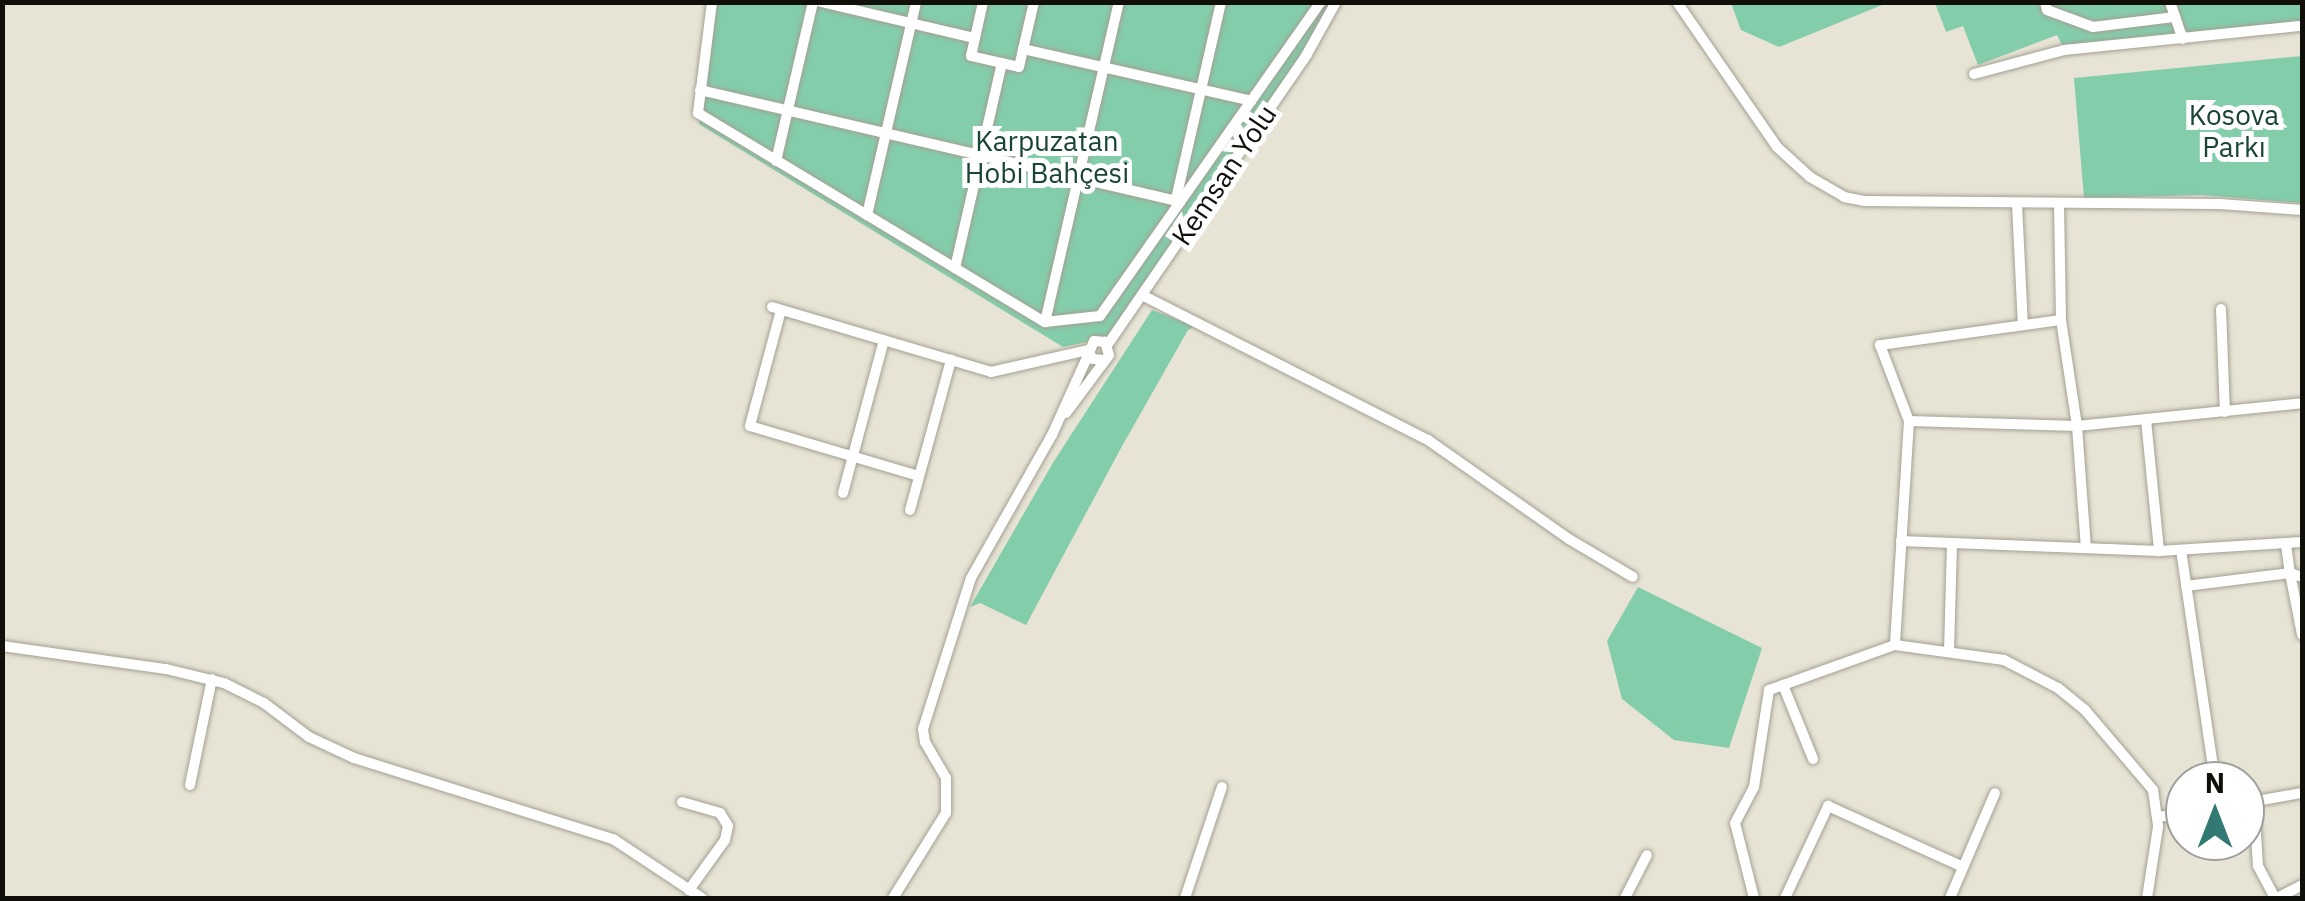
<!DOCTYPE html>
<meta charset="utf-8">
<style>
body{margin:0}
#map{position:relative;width:2305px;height:901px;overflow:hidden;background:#e7e4d5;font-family:"IBM Plex Sans",sans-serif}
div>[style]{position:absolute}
.green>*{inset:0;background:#84cdab}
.roads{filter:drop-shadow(0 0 2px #a3a092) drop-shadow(0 0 2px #a3a092)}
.minor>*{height:10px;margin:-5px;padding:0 5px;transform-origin:5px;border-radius:5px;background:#fff}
span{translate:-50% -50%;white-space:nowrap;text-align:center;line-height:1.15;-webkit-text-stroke:10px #fff;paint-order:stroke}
.park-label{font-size:28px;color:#194533}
.street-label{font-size:28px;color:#100f0a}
.frame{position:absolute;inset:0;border:5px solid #100f0a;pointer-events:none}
.north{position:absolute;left:2165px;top:761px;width:100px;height:100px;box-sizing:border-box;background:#fff;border:2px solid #9f9f9d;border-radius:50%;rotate:0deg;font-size:28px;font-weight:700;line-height:40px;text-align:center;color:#100f0a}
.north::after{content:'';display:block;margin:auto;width:35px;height:45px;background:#317972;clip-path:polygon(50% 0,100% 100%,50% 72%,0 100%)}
</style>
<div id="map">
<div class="green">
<i style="clip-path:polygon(714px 3px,1340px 3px,1122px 319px,1106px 338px,1063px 347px,699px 124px)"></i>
<i style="clip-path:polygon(1731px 3px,1887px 3px,1779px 47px,1741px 30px)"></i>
<i style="clip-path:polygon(1935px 3px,2302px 3px,2302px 24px,2062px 45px,2057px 35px,1978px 65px,1963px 26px,1946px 32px)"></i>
<i style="clip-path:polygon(2302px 56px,2302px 203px,2201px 195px,2084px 198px,2074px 78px)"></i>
<i style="clip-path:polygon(1152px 310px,1195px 326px,1188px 330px,1121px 448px,1026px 625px,980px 603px,970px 607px,1054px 461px)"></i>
<i style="clip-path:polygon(1638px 587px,1762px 648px,1729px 748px,1674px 740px,1622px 699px,1607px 641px)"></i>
</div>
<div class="roads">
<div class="minor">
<i style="left:712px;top:2px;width:112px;rotate:97.2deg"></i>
<i style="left:698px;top:113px;width:405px;rotate:31.1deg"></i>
<i style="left:1045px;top:322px;width:55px;rotate:-6.2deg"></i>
<i style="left:1100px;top:316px;width:384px;rotate:-54.9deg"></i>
<i style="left:821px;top:2px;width:158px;rotate:13.2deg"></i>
<i style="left:983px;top:2px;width:55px;rotate:102.5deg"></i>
<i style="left:971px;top:56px;width:49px;rotate:12.9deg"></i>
<i style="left:1019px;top:67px;width:67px;rotate:-77deg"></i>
<i style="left:1677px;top:2px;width:176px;rotate:55.4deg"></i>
<i style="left:1777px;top:147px;width:45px;rotate:42.3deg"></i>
<i style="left:1810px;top:177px;width:39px;rotate:30deg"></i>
<i style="left:1844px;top:197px;width:20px;rotate:11deg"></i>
<i style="left:1864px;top:201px;width:356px;rotate:0.5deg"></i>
<i style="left:2220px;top:204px;width:82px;rotate:4.2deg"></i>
<i style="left:2045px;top:2px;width:8px;rotate:76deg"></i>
<i style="left:2047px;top:10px;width:49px;rotate:20.3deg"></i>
<i style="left:2093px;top:27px;width:83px;rotate:-7deg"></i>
<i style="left:2170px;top:2px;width:39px;rotate:71deg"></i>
<i style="left:1023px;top:49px;width:234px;rotate:12.8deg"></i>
<i style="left:1974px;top:74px;width:93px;rotate:-14.9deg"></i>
<i style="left:2064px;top:50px;width:239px;rotate:-5.8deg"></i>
<i style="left:700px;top:90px;width:493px;rotate:13.1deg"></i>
<i style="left:776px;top:161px;width:163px;rotate:-76.9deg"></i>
<i style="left:1176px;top:199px;width:202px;rotate:-77.1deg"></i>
<i style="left:2017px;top:204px;width:121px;rotate:87.2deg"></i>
<i style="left:2059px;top:205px;width:115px;rotate:89deg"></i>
<i style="left:2061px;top:320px;width:107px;rotate:81.4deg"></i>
<i style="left:2077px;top:426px;width:122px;rotate:85.8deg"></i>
<i style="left:867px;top:215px;width:219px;rotate:-77deg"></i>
<i style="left:955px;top:268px;width:210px;rotate:-77.1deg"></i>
<i style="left:1142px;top:295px;width:321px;rotate:26.9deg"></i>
<i style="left:1428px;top:440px;width:172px;rotate:35.1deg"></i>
<i style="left:1569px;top:539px;width:74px;rotate:30.7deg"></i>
<i style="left:772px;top:307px;width:228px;rotate:16.5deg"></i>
<i style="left:991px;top:372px;width:99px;rotate:-12.8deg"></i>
<i style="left:2221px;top:309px;width:103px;rotate:87.8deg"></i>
<i style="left:781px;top:310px;width:120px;rotate:105deg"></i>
<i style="left:750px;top:426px;width:176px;rotate:16.5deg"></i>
<i style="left:2061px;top:320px;width:183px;rotate:172.1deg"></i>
<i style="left:1880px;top:345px;width:81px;rotate:69.1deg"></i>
<i style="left:1909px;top:421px;width:224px;rotate:93.6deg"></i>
<i style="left:1895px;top:645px;width:110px;rotate:7.8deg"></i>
<i style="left:2004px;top:660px;width:61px;rotate:27.4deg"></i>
<i style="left:2058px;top:688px;width:35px;rotate:39deg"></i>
<i style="left:2085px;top:710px;width:105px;rotate:49.6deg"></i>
<i style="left:2153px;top:790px;width:37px;rotate:82deg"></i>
<i style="left:2158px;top:827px;width:72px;rotate:98.8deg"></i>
<i style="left:1045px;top:322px;width:328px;rotate:-77deg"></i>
<i style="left:1108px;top:344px;width:352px;rotate:-55.5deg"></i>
<i style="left:1307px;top:54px;width:60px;rotate:-60.9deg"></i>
<i style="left:1066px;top:413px;width:72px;rotate:-53.4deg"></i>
<i style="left:1109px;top:355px;width:14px;rotate:-107deg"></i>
<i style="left:1105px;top:342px;width:11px;rotate:-175deg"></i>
<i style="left:1094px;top:341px;width:13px;rotate:113deg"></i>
<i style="left:1089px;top:353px;width:7px;rotate:56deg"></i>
<i style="left:1093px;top:359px;width:11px;rotate:5deg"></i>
<i style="left:2146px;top:420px;width:132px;rotate:84.3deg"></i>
<i style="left:1909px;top:421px;width:168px;rotate:1.7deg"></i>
<i style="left:2077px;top:426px;width:226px;rotate:-5.8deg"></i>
<i style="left:843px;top:493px;width:158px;rotate:-75deg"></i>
<i style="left:910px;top:510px;width:156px;rotate:-74.7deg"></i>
<i style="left:1901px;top:541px;width:258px;rotate:2.2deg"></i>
<i style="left:2159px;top:551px;width:143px;rotate:-3.6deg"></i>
<i style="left:2286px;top:545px;width:28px;rotate:82deg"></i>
<i style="left:2290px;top:573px;width:13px;rotate:18deg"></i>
<i style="left:2181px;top:550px;width:233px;rotate:81.6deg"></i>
<i style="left:2186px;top:586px;width:105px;rotate:-7.1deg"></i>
<i style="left:2290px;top:573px;width:63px;rotate:79deg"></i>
<i style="left:2px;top:646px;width:166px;rotate:8deg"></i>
<i style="left:166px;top:669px;width:60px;rotate:13.6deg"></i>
<i style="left:224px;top:683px;width:45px;rotate:26.6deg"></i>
<i style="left:264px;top:703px;width:56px;rotate:37.1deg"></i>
<i style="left:309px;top:737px;width:50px;rotate:25deg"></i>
<i style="left:354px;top:758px;width:271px;rotate:17.4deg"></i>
<i style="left:613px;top:839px;width:107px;rotate:33.5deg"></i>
<i style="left:1949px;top:651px;width:108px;rotate:-88.4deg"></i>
<i style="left:1783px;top:685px;width:80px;rotate:67.9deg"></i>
<i style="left:190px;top:785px;width:108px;rotate:-78.3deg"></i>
<i style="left:2254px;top:801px;width:65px;rotate:86.5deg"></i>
<i style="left:2258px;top:866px;width:36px;rotate:62deg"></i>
<i style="left:682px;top:802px;width:40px;rotate:16deg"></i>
<i style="left:720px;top:813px;width:15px;rotate:58deg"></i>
<i style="left:728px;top:826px;width:14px;rotate:102deg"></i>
<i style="left:725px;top:840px;width:62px;rotate:125.8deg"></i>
<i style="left:2245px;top:803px;width:58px;rotate:-10deg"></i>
<i style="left:2158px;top:817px;width:27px;rotate:-8deg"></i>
<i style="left:893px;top:898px;width:100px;rotate:-58.1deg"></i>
<i style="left:946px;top:813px;width:35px;rotate:-90deg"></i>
<i style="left:946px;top:778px;width:42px;rotate:-120.3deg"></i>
<i style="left:925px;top:742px;width:13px;rotate:-99deg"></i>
<i style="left:923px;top:729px;width:158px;rotate:-72.4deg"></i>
<i style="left:971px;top:578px;width:164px;rotate:-60.5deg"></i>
<i style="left:1052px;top:435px;width:90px;rotate:-65.7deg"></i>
<i style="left:1185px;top:898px;width:117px;rotate:-71.6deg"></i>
<i style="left:1625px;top:898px;width:48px;rotate:-62.9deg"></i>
<i style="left:1754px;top:898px;width:77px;rotate:-104.2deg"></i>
<i style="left:1735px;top:823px;width:41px;rotate:-62.2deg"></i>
<i style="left:1754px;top:787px;width:98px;rotate:-81.2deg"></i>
<i style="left:1769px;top:690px;width:134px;rotate:-19.7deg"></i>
<i style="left:1785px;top:898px;width:102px;rotate:-64.9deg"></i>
<i style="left:1828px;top:806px;width:148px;rotate:24.3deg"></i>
<i style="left:1950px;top:898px;width:114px;rotate:-66.8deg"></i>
<i style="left:2277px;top:898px;width:28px;rotate:-27deg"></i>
</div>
</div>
<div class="park-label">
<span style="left:2234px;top:131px">Kosova<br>Parkı</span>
<span style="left:1047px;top:157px">Karpuzatan<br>Hobi Bahçesi</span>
</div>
<div class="street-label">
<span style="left:1224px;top:175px;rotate:-56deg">Kemsan Yolu</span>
</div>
<div class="frame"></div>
<div class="north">N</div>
</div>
